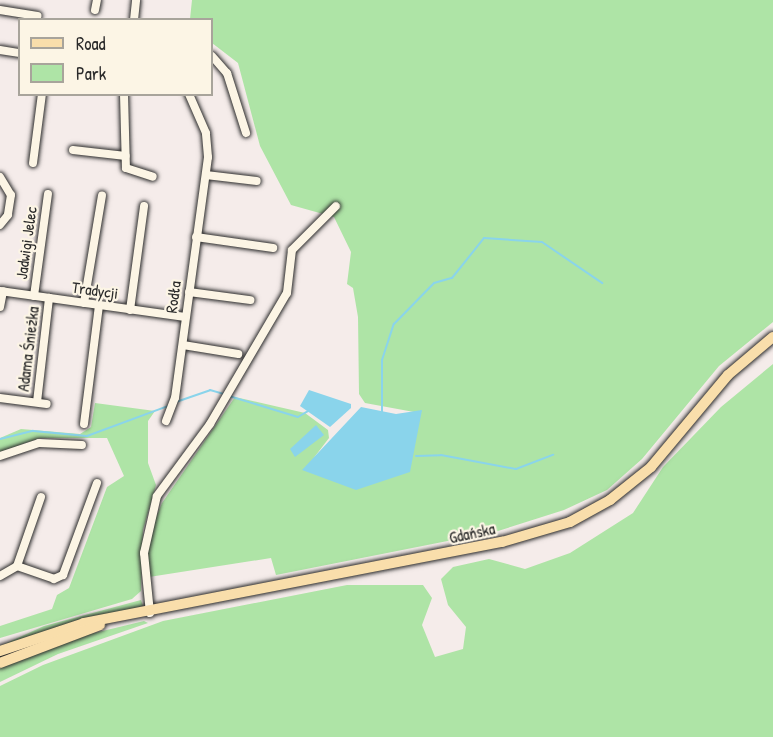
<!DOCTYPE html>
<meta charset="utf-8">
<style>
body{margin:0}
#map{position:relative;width:773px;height:737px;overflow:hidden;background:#f5ecea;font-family:"Patrick Hand",sans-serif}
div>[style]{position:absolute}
.green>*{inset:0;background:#aee4a6}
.water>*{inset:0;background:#8ad4eb}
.stream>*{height:2px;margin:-1px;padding:0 1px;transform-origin:1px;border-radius:1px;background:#8ad4eb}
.roads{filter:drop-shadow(0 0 2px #2b2b2b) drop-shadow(0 0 2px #2b2b2b)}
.minor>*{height:8px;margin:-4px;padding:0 4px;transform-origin:4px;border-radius:4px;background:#fcf5e5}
.major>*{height:10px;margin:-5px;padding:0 5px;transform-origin:5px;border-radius:5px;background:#f9deab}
span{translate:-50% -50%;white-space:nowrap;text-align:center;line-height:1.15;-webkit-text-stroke:4.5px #fcf5e5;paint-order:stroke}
.street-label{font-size:16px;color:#2b2b2b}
.legend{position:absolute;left:18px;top:18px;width:195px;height:78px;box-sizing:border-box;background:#fcf5e5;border:2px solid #a8a49b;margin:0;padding:8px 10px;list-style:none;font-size:18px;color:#2b2b2b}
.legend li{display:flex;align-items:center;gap:12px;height:30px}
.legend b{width:30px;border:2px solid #a8a49b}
</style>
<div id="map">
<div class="green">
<i style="clip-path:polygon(192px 0,773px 0,773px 322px,719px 366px,642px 459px,607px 490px,564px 510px,498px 531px,276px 575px,271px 558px,149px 577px,147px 539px,162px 503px,235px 397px,305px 413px,328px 430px,329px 438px,306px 468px,414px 412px,365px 403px,359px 394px,358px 317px,353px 288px,347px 284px,351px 252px,334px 217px,291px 205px,260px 146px,238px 63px,212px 43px,212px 20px,190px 19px)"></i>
<i style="clip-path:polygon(773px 364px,773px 737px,0 737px,0 686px,43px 665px,163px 621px,347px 585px,423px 585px,432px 598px,422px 625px,435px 657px,463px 649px,466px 627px,448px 605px,441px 579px,453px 567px,489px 559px,525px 569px,570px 553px,633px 513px,663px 467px,721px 407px)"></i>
<i style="clip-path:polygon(95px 403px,155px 411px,148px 421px,148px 463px,156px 485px,143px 530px,141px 591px,132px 599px,0 638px,0 626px,52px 609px,57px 595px,69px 588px,107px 487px,124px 476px,107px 438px,40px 438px,0 452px,0 438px,21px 429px,80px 434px,91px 427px)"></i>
<i style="clip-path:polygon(141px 600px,143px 606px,0 646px,44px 626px)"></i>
<i style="clip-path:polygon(144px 621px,148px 623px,58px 654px,0 682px,0 667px,86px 635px)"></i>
</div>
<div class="water">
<i style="clip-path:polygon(309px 390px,351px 404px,351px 408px,330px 427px,300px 406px)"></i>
<i style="clip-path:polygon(361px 407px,396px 414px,422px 410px,410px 472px,356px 490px,302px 470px)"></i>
<i style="clip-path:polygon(316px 425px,324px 435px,295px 457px,290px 449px)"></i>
</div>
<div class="stream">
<i style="left:229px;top:396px;width:72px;rotate:16.9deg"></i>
<i style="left:298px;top:417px;width:12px;rotate:-31deg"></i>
<i style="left:176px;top:402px;width:36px;rotate:-19deg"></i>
<i style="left:210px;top:390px;width:15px;rotate:16deg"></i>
<i style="left:382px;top:412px;width:52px;rotate:-90deg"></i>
<i style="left:382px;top:360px;width:38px;rotate:-72deg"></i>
<i style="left:394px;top:324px;width:57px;rotate:-45.7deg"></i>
<i style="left:434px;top:283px;width:19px;rotate:-16deg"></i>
<i style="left:452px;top:278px;width:51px;rotate:-51.3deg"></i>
<i style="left:484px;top:238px;width:58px;rotate:3.9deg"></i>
<i style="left:542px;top:242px;width:73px;rotate:34.3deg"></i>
<i style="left:0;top:439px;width:34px;rotate:-14deg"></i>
<i style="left:33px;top:431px;width:54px;rotate:5.3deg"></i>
<i style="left:87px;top:436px;width:86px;rotate:-20.3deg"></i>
<i style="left:416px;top:456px;width:25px;rotate:-2deg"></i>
<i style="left:441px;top:455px;width:76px;rotate:10.6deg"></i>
<i style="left:516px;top:469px;width:40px;rotate:-21deg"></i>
</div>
<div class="roads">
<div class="minor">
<i style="left:0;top:10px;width:38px;rotate:9deg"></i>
<i style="left:95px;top:10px;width:10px;rotate:-79deg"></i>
<i style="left:134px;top:20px;width:20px;rotate:-84deg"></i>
<i style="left:0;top:50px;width:20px;rotate:9deg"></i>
<i style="left:212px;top:56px;width:23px;rotate:49deg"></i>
<i style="left:227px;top:73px;width:63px;rotate:72.4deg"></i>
<i style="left:124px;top:94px;width:74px;rotate:88.5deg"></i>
<i style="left:126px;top:168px;width:28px;rotate:18deg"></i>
<i style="left:73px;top:150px;width:53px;rotate:6.5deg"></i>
<i style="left:33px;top:163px;width:70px;rotate:-82.6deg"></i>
<i style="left:206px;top:175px;width:51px;rotate:6.7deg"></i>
<i style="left:0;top:177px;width:21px;rotate:59deg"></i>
<i style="left:11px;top:195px;width:20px;rotate:99deg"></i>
<i style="left:8px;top:215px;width:13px;rotate:129deg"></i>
<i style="left:196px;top:237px;width:78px;rotate:8.1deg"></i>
<i style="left:0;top:291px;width:187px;rotate:8deg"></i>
<i style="left:189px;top:292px;width:62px;rotate:7.5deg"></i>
<i style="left:34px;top:296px;width:103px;rotate:-82.2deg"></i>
<i style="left:84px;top:303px;width:109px;rotate:-80.5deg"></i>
<i style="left:0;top:307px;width:16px;rotate:-79deg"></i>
<i style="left:130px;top:310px;width:105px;rotate:-82.3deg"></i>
<i style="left:183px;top:345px;width:56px;rotate:9.3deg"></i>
<i style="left:0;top:398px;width:47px;rotate:7.3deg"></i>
<i style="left:37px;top:402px;width:105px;rotate:-83.4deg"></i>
<i style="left:166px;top:421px;width:25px;rotate:-69deg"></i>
<i style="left:175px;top:398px;width:243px;rotate:-82.2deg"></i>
<i style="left:208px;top:157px;width:24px;rotate:-95deg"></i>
<i style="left:206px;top:133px;width:43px;rotate:-113.6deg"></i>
<i style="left:84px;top:424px;width:120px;rotate:-82.8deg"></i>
<i style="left:0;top:456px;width:41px;rotate:-18.4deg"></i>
<i style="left:39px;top:443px;width:43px;rotate:2.7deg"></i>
<i style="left:17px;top:566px;width:39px;rotate:19deg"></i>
<i style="left:54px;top:579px;width:10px;rotate:-24deg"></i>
<i style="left:63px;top:575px;width:98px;rotate:-69.7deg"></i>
<i style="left:0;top:576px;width:20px;rotate:-30deg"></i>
<i style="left:17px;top:566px;width:73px;rotate:-70.8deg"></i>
<i style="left:150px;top:613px;width:60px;rotate:-95.7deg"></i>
<i style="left:144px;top:553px;width:58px;rotate:-77.2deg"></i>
<i style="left:157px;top:496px;width:89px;rotate:-53.6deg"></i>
<i style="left:210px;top:424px;width:152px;rotate:-59.6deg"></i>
<i style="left:287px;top:293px;width:43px;rotate:-83.4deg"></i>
<i style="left:292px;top:250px;width:62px;rotate:-45deg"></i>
</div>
<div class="major">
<i style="left:0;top:651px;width:89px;rotate:-18.4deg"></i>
<i style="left:84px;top:623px;width:426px;rotate:-11deg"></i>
<i style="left:502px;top:542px;width:71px;rotate:-16.4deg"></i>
<i style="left:570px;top:522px;width:46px;rotate:-28.8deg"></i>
<i style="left:610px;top:500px;width:53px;rotate:-38.8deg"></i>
<i style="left:651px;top:467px;width:120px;rotate:-50.1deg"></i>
<i style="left:728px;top:375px;width:59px;rotate:-40.2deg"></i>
<i style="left:0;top:663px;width:107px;rotate:-20.8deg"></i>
</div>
</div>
<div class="street-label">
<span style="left:26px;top:243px;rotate:-82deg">Jadwigi Jelec</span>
<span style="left:95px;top:290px;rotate:8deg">Tradycji</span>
<span style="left:173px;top:297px;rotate:-82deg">Rodła</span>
<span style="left:28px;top:349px;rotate:-83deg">Adama Śnieżka</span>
<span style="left:472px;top:533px;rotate:-12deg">Gdańska</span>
</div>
<ul class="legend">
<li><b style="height:8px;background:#f9deab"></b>Road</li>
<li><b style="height:16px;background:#aee4a6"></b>Park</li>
</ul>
</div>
